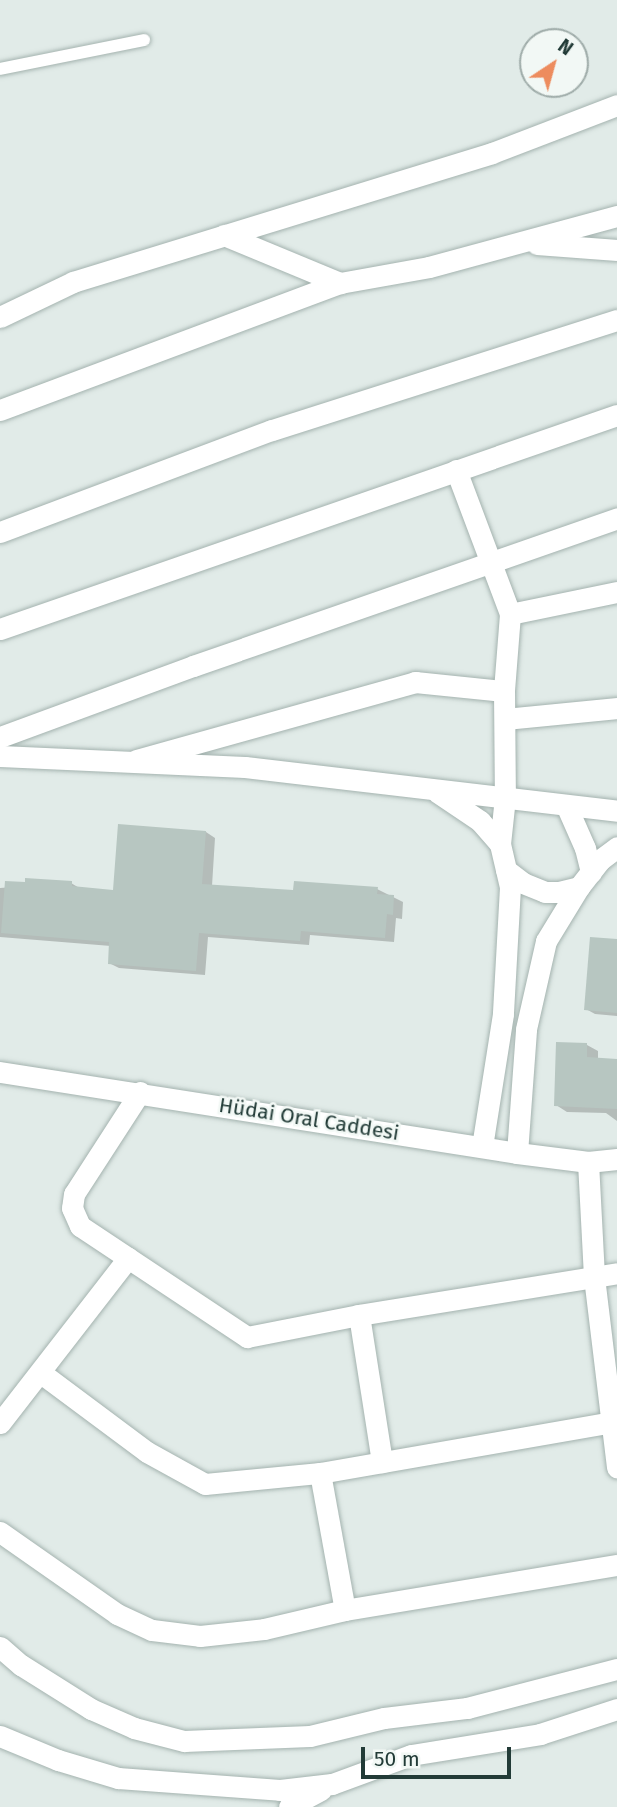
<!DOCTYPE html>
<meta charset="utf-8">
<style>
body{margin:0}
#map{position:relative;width:617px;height:1807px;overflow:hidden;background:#e1ebe8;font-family:"Fira Sans",sans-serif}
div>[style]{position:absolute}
.shadow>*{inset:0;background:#0003}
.building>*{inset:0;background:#b7c6c1}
.roads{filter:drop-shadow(0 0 2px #a4b3af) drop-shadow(0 0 2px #a4b3af)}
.lane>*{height:12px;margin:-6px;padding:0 6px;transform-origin:6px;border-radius:6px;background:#fff}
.street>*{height:21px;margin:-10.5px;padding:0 10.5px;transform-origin:10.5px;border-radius:10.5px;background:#fff}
.secondary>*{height:21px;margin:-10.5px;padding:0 10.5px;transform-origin:10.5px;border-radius:10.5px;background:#fff}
span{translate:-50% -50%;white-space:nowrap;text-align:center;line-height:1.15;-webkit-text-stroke:5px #f2f8f5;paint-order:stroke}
.street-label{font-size:21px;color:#223b37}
.north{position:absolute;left:519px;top:28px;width:70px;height:70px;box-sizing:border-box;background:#f2f8f5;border:2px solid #9faca9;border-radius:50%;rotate:36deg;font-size:19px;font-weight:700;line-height:28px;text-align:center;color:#223b37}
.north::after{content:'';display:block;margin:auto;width:24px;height:32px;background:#ed8c5e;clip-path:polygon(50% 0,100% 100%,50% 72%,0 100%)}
.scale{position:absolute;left:361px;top:1747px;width:150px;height:32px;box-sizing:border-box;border:4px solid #223b37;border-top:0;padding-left:9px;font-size:21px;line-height:24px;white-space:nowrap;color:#223b37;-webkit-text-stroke:5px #f2f8f5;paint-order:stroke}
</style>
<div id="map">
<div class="shadow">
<i style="clip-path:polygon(120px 826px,206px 832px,215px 838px,212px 886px,295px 892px,377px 889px,403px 902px,402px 919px,396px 918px,394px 942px,310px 935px,309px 945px,208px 937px,205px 975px,119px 968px,109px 963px,111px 946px,0 937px,0 888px,71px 883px,81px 889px,115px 892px)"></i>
<i style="clip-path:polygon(617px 941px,617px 1016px,595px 1014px,586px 1009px)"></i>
<i style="clip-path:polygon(587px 1045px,598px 1051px,598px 1060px,617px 1061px,617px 1121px,606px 1113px,567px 1112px,556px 1105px)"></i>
</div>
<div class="building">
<i style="clip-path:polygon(118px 824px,206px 831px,202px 884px,293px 890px,294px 881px,378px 887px,377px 894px,394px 895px,393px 915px,387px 914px,385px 938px,301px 931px,300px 941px,199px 933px,196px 971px,108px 964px,109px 942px,1px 933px,5px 881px,25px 882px,25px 878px,72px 881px,72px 886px,113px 890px)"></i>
<i style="clip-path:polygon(590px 937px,617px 939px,617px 1013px,584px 1010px)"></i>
<i style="clip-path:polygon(556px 1042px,587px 1043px,587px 1057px,617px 1059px,617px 1109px,554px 1106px)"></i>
</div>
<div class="roads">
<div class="lane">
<i style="left:0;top:69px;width:147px;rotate:-11.4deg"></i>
</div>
<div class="street">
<i style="left:224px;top:235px;width:126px;rotate:22.5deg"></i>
<i style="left:537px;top:244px;width:80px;rotate:4.3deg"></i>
<i style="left:0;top:317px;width:81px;rotate:-25.6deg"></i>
<i style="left:73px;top:282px;width:438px;rotate:-17.1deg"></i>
<i style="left:492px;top:153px;width:134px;rotate:-21deg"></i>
<i style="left:0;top:410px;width:363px;rotate:-20.5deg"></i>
<i style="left:340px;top:283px;width:90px;rotate:-10.2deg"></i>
<i style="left:429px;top:267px;width:195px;rotate:-15.2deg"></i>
<i style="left:456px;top:470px;width:154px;rotate:69.4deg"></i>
<i style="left:510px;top:614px;width:77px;rotate:94.5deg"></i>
<i style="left:504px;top:691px;width:106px;rotate:89.5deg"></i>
<i style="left:0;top:532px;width:290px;rotate:-20.6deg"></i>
<i style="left:272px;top:430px;width:362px;rotate:-17.7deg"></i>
<i style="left:510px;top:614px;width:109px;rotate:-11.6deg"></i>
<i style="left:505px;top:719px;width:113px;rotate:-5.6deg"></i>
<i style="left:0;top:737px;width:206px;rotate:-20.2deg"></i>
<i style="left:193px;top:666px;width:449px;rotate:-19.2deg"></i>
<i style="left:136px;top:760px;width:290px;rotate:-15.6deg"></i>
<i style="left:415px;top:682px;width:89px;rotate:5.8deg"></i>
<i style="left:140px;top:1092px;width:121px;rotate:122.9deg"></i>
<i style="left:74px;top:1194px;width:14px;rotate:98deg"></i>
<i style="left:72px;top:1208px;width:20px;rotate:66deg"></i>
<i style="left:80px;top:1226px;width:201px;rotate:33.6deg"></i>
<i style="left:247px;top:1337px;width:114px;rotate:-11.1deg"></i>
<i style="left:359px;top:1315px;width:261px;rotate:-9.2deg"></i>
<i style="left:588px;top:1162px;width:115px;rotate:87deg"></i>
<i style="left:594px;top:1277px;width:192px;rotate:83.1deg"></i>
<i style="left:359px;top:1315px;width:149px;rotate:81.1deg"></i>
<i style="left:41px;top:1373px;width:132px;rotate:36.7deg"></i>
<i style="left:147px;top:1452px;width:66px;rotate:28.9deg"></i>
<i style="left:205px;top:1484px;width:116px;rotate:-5.5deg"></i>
<i style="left:320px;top:1473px;width:302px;rotate:-9.9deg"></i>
<i style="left:0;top:1423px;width:209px;rotate:-52.2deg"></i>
<i style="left:320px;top:1473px;width:139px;rotate:79.7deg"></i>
<i style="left:0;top:1532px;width:143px;rotate:35deg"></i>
<i style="left:117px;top:1614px;width:38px;rotate:25deg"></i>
<i style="left:152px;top:1630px;width:48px;rotate:7.1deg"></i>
<i style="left:200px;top:1636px;width:64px;rotate:-6.2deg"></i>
<i style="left:264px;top:1629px;width:83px;rotate:-13.2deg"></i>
<i style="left:345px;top:1610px;width:276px;rotate:-9.4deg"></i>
<i style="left:0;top:1647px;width:28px;rotate:41deg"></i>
<i style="left:21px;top:1665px;width:83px;rotate:32.2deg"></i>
<i style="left:91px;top:1709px;width:47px;rotate:23.8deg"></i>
<i style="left:134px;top:1728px;width:52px;rotate:14.6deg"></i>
<i style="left:184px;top:1741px;width:126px;rotate:-2.3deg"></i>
<i style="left:310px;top:1736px;width:76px;rotate:-13.7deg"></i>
<i style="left:384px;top:1718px;width:84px;rotate:-6.9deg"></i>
<i style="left:467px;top:1708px;width:155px;rotate:-14.6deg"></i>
<i style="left:0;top:1736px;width:63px;rotate:22.5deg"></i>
<i style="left:58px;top:1760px;width:63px;rotate:16.7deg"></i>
<i style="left:118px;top:1778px;width:162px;rotate:4.2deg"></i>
<i style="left:280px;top:1790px;width:52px;rotate:-6.6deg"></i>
<i style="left:332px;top:1784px;width:84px;rotate:-20.2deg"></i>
<i style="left:411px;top:1755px;width:131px;rotate:-9.2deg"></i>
<i style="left:540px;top:1734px;width:81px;rotate:-18deg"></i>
<i style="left:289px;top:1807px;width:36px;rotate:-28deg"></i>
</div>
<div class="secondary">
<i style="left:0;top:629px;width:653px;rotate:-19.13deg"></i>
<i style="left:0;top:756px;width:245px;rotate:2.6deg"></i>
<i style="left:245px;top:767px;width:375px;rotate:6.7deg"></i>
<i style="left:437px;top:792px;width:52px;rotate:34deg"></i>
<i style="left:480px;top:821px;width:30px;rotate:49deg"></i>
<i style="left:500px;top:844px;width:44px;rotate:76.9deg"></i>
<i style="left:510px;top:887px;width:127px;rotate:93.2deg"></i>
<i style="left:503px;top:1014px;width:134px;rotate:99deg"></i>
<i style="left:566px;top:805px;width:47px;rotate:66.2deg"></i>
<i style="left:585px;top:848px;width:25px;rotate:76deg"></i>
<i style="left:500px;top:844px;width:47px;rotate:-83.9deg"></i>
<i style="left:506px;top:870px;width:21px;rotate:37deg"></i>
<i style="left:523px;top:883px;width:24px;rotate:22deg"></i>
<i style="left:545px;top:892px;width:14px"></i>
<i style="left:559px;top:892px;width:21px;rotate:-14deg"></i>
<i style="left:0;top:1072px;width:523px;rotate:8.9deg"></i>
<i style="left:517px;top:1153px;width:72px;rotate:7.2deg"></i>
<i style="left:588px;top:1162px;width:29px;rotate:-6deg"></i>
<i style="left:517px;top:1153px;width:124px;rotate:-85.8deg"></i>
<i style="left:526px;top:1029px;width:90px;rotate:-77.2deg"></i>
<i style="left:546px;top:941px;width:63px;rotate:-58.6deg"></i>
<i style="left:579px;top:887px;width:34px;rotate:-52deg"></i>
<i style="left:600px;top:860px;width:21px;rotate:-37deg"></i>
</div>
</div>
<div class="street-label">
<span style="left:309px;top:1119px;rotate:9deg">Hüdai Oral Caddesi</span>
</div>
<div class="north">N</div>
<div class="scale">50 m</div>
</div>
